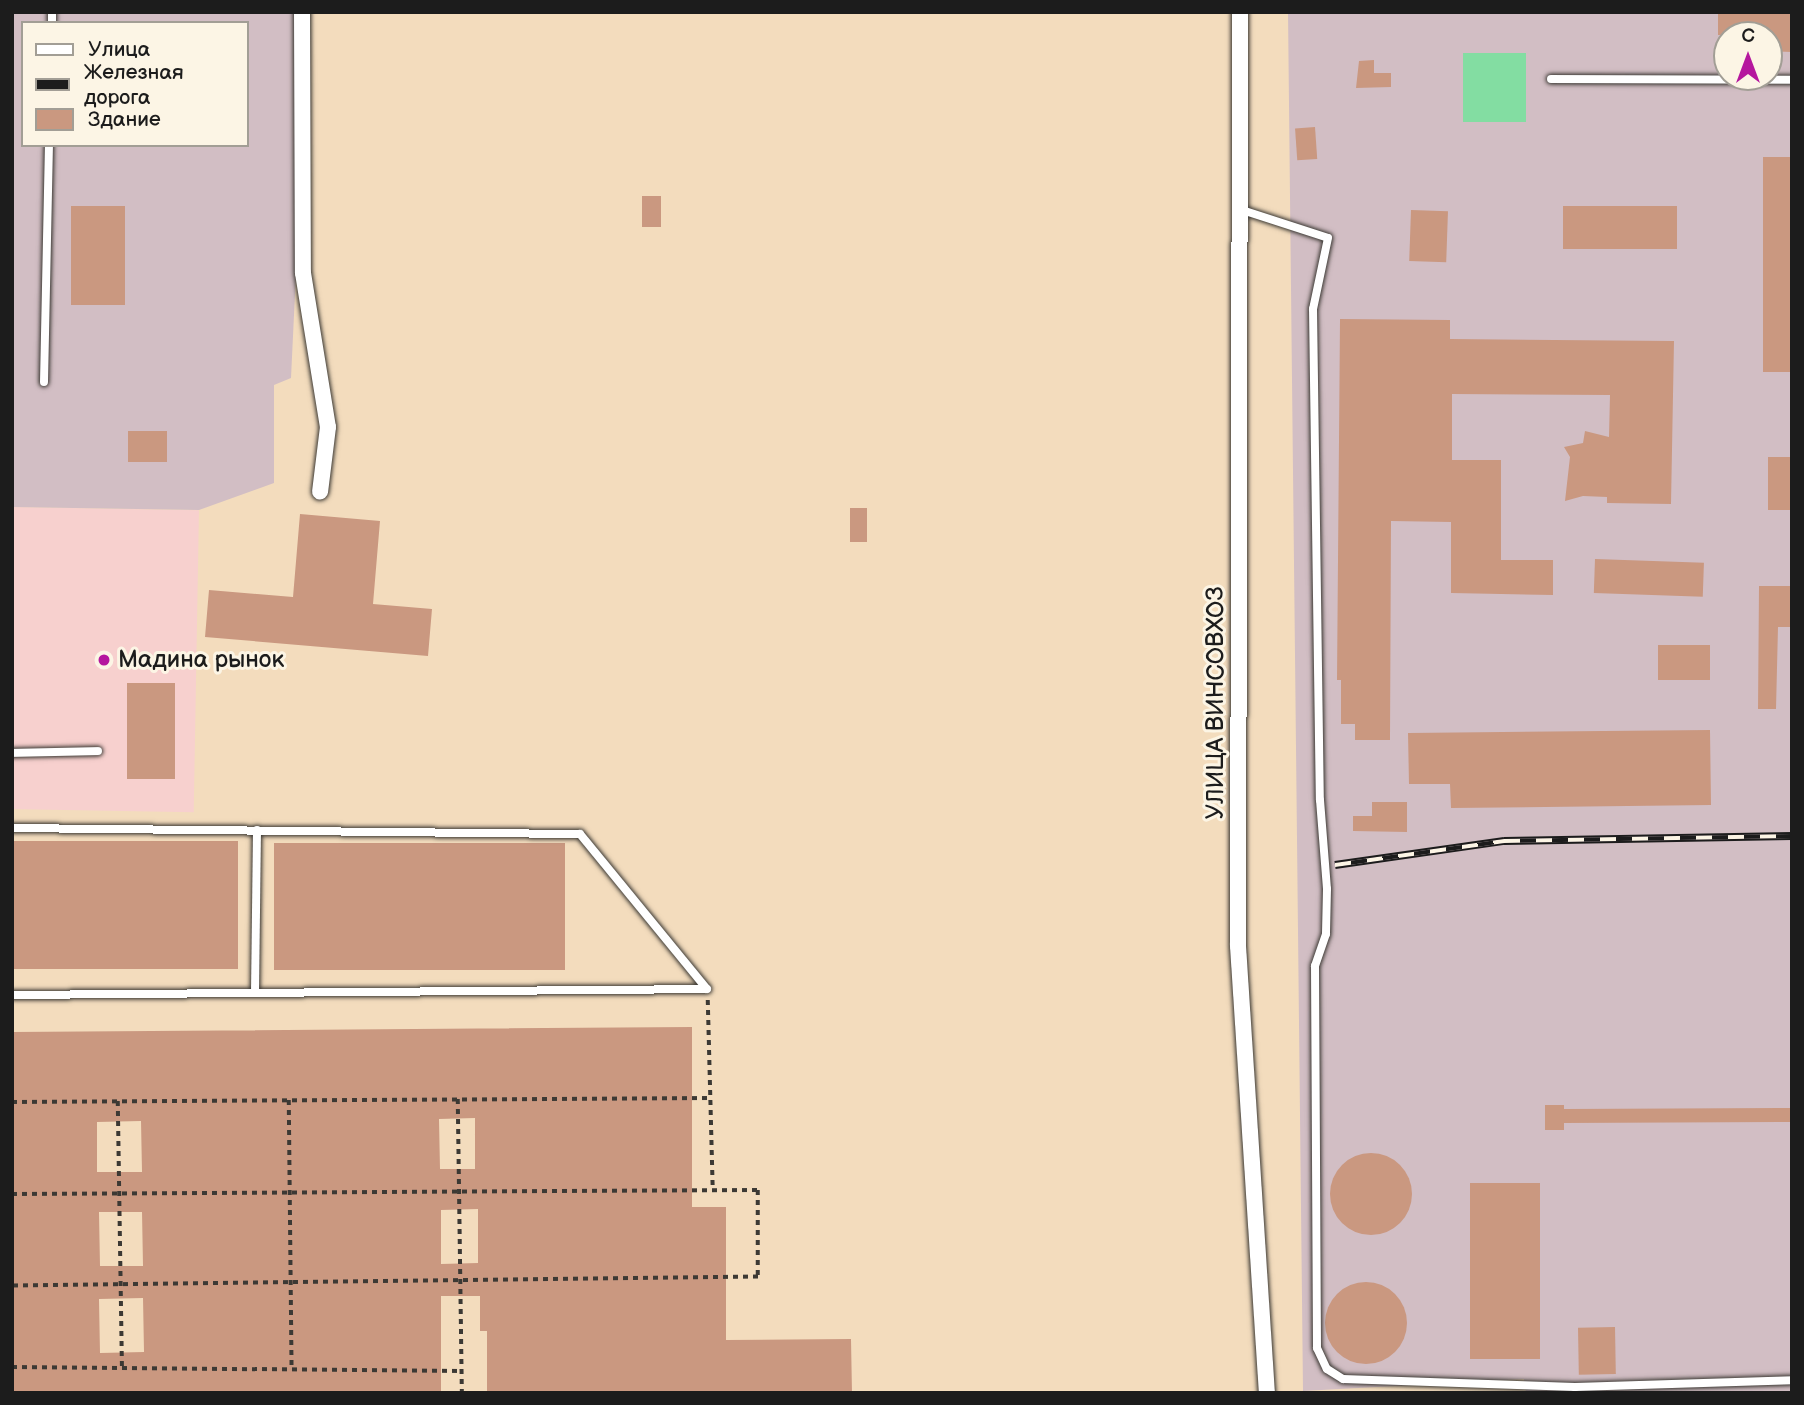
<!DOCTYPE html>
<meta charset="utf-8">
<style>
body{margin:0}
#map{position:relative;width:1804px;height:1405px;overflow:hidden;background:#f3dcbd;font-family:"Balsamiq Sans",sans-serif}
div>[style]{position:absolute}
.built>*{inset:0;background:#f7d0ce;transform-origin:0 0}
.industrial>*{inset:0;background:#d2bec4}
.green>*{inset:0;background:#83dda2;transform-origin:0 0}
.building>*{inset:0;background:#ca9880;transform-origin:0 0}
.round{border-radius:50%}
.path>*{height:3.5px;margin-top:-1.75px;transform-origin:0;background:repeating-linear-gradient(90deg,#3c3934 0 5px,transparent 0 10px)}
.roads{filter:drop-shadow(0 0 2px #3c3934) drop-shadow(0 0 2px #3c3934)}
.lane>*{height:8px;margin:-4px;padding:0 4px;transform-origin:4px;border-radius:4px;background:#fff}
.street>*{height:16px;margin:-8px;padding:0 8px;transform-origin:8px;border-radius:8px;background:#fff}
.rail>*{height:8px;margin-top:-4px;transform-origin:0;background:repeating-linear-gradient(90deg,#fcf5e5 0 16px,#1c1c1c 0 32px);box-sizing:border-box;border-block:2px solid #1c1c1c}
.dots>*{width:19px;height:19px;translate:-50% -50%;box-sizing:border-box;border:4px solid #fcf5e5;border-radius:50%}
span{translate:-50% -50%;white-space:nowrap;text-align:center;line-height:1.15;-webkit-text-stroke:6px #fcf5e5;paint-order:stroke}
.poi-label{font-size:24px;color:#1c1c1c}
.left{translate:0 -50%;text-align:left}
.street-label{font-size:24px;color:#1c1c1c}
.frame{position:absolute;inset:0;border:14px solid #1c1c1c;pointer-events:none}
.legend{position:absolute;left:21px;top:21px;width:228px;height:126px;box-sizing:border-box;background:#fcf5e5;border:2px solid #a29e95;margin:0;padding:9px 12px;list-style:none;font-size:21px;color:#1c1c1c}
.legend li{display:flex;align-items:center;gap:14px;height:35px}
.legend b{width:35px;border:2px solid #a29e95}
.north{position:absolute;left:1713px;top:21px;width:70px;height:70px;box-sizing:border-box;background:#fcf5e5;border:2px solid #a29e95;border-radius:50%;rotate:0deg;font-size:19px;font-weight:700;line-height:28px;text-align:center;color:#1c1c1c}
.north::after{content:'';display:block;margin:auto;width:24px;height:32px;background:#b5179e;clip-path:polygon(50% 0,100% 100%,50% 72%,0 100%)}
</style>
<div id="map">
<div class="built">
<i style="left:12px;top:507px;width:187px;height:302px;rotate:1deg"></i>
</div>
<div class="industrial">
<i style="clip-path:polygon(evenodd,12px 12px,296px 12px,300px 189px,291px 378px,274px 385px,274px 483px,199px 510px,12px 507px,12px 12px,23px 23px,247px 23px,247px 145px,23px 145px,23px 23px)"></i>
<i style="clip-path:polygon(evenodd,1288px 12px,1792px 12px,1792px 1393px,1526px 1393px,1524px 1379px,1303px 1391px,1288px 12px,1727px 35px,1769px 35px,1769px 77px,1727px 77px,1727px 35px)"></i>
</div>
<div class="green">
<i style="left:1463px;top:53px;width:63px;height:69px"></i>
</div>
<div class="building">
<i style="clip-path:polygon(1718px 12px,1792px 12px,1792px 52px,1769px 51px,1769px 35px,1718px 35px)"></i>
<i style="clip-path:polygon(1374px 60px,1374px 73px,1391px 73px,1391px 87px,1356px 88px,1359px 61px)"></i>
<i style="left:1315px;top:127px;width:32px;height:20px;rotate:86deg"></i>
<i style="left:1763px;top:157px;width:29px;height:215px"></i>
<i style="left:642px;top:196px;width:19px;height:31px"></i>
<i style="left:71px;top:206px;width:54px;height:99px"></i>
<i style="left:1677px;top:206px;width:43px;height:114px;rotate:90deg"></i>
<i style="left:1411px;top:210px;width:37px;height:51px;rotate:2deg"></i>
<i style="clip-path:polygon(1340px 319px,1450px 320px,1450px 339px,1674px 341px,1671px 504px,1607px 503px,1607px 497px,1583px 496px,1565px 501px,1570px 457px,1564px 447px,1583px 443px,1585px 431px,1609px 437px,1610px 395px,1452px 394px,1452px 460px,1501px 460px,1501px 560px,1553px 560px,1553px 595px,1451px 593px,1451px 522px,1391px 521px,1390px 740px,1355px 740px,1355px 724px,1341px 724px,1341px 680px,1337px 680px)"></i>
<i style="left:128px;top:431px;width:39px;height:31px"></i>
<i style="left:1768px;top:457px;width:24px;height:53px"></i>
<i style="left:850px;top:508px;width:17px;height:34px"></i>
<i style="clip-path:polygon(300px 514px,380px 521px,373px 604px,432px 609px,428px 656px,205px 637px,209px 590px,293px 597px)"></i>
<i style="left:1595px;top:559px;width:109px;height:34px;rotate:2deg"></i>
<i style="clip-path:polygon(1759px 586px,1792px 586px,1792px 627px,1778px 627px,1776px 709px,1758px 709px)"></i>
<i style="left:1658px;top:645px;width:52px;height:35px"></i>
<i style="left:127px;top:683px;width:48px;height:96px"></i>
<i style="clip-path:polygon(1710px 730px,1711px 805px,1451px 808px,1450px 784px,1409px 784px,1408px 733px)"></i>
<i style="clip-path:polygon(1372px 802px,1407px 802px,1407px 832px,1353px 831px,1353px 816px,1372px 816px)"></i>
<i style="left:12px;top:841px;width:226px;height:128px"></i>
<i style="left:274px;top:843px;width:291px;height:127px"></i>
<i style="clip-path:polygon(evenodd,692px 1027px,692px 1207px,726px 1207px,726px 1340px,851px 1339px,852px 1393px,487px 1393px,487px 1331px,480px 1331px,480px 1296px,441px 1296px,441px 1393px,12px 1393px,12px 1032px,692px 1027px,475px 1118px,475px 1169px,440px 1169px,439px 1119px,475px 1118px,692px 1027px,141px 1121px,142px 1172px,97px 1172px,97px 1122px,141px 1121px,692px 1027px,478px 1209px,478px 1263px,441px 1264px,441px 1210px,478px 1209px,692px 1027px,99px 1212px,142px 1212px,143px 1266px,100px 1266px,99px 1212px,692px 1027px,143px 1298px,144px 1352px,100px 1353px,99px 1299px,143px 1298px)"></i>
<i style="clip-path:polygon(1545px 1105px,1564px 1105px,1564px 1109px,1792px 1108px,1792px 1122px,1564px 1123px,1564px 1130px,1545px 1130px)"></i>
<i class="round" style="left:1330px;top:1153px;width:82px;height:82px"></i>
<i style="left:1470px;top:1183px;width:70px;height:176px"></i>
<i class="round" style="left:1325px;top:1282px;width:82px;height:82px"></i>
<i style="left:1615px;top:1327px;width:47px;height:37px;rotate:89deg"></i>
</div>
<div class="path">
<i style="left:708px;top:1000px;width:190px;rotate:88.5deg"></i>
<i style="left:458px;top:1099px;width:294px;rotate:89.2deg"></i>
<i style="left:289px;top:1100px;width:269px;rotate:89.4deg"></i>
<i style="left:118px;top:1101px;width:267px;rotate:89.1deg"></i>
<i style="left:12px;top:1102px;width:699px;rotate:-0.33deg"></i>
<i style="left:12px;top:1194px;width:746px;rotate:-0.31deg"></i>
<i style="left:758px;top:1190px;width:87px;rotate:90deg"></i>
<i style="left:758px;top:1277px;width:746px;rotate:179.31deg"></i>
<i style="left:12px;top:1367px;width:450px;rotate:0.5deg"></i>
</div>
<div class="roads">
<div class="lane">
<i style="left:52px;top:23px;width:11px;rotate:-90deg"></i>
<i style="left:1551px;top:79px;width:241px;rotate:0.2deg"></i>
<i style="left:1242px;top:210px;width:90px;rotate:18deg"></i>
<i style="left:1328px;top:238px;width:73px;rotate:101.9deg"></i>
<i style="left:1313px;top:309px;width:491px;rotate:89.2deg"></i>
<i style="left:1320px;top:800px;width:89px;rotate:85.5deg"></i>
<i style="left:1327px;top:889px;width:45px;rotate:91.3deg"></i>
<i style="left:1326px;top:934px;width:34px;rotate:109deg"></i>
<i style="left:1315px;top:966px;width:382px;rotate:89.7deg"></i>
<i style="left:1317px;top:1348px;width:23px;rotate:65deg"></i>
<i style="left:1327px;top:1369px;width:19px;rotate:32deg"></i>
<i style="left:1343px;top:1379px;width:232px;rotate:2deg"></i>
<i style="left:1575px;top:1387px;width:217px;rotate:-1.8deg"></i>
<i style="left:44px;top:382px;width:237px;rotate:-88.8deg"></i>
<i style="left:12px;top:753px;width:86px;rotate:-1.3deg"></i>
<i style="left:12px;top:828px;width:568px;rotate:0.61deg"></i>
<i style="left:580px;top:834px;width:200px;rotate:50.7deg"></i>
<i style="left:255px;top:993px;width:163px;rotate:-89.3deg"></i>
<i style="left:12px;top:995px;width:695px;rotate:-0.49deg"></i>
</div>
<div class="street">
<i style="left:302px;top:12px;width:261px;rotate:89.8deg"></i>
<i style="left:303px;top:273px;width:156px;rotate:80.8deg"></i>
<i style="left:328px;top:427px;width:65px;rotate:97deg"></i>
<i style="left:1240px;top:12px;width:934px;rotate:90.12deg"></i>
<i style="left:1238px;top:946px;width:448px;rotate:86.3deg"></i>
</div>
</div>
<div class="rail">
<i style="left:1335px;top:865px;width:171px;rotate:-8.1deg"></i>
<i style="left:1504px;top:841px;width:288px;rotate:-1deg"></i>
</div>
<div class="dots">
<i style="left:104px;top:660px;background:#b5179e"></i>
</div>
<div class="poi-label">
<span class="left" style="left:118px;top:660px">Мадина рынок</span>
</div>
<div class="street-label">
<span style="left:1216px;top:703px;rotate:-90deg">УЛИЦА ВИНСОВХОЗ</span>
</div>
<div class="frame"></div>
<ul class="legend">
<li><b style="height:9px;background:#fff"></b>Улица</li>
<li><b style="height:9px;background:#1c1c1c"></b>Железная дорога</li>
<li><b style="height:19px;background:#ca9880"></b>Здание</li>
</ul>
<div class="north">С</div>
</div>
